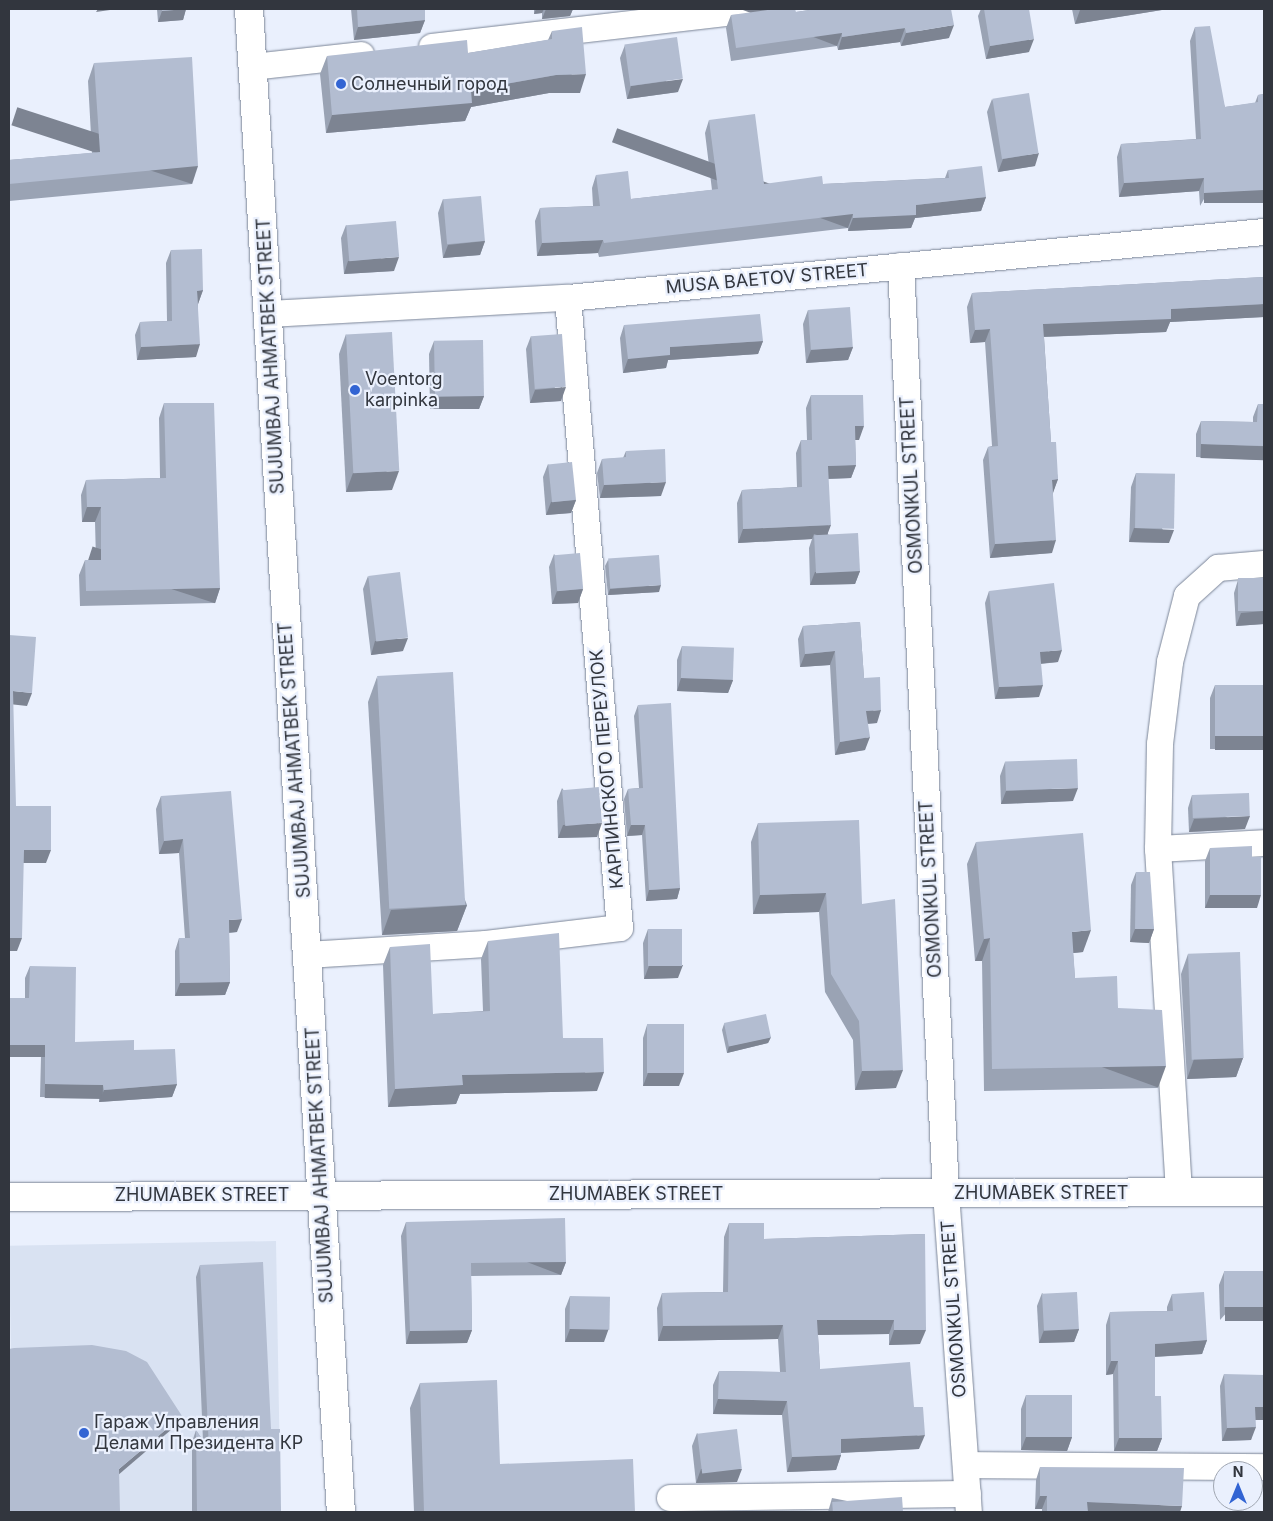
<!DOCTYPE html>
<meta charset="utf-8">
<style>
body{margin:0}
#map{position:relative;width:1273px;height:1521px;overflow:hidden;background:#eaf0fd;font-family:Inter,sans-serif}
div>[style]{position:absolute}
.built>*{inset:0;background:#d9e2f2;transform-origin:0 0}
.roads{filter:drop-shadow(0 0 1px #7b8597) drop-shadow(0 0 1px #7b8597)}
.street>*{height:26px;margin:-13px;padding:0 13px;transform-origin:13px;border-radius:13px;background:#fff}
.secondary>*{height:28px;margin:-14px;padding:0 14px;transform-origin:14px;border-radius:14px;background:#fff}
.wall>*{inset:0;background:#9aa3b4}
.shaded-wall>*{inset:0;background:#7d8492;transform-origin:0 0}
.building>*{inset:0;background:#b3bdd1;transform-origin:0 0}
.dots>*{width:14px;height:14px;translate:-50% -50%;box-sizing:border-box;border:2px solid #eaf0fd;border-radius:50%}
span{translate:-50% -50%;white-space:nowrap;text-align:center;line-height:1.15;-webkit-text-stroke:4.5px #eaf0fd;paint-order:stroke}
.poi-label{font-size:18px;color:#32363e}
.left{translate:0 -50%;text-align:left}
.street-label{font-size:18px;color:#32363e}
.frame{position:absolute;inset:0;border:10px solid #32363e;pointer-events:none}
.north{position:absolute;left:1213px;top:1461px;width:50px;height:50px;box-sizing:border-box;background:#eaf0fd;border:1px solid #a0a6b1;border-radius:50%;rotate:0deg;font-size:14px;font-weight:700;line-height:20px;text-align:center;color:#32363e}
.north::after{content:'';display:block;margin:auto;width:18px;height:22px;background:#3264d3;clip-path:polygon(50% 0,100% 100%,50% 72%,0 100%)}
</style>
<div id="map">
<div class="built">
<i style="left:276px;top:1241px;width:271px;height:267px;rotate:89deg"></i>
</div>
<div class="roads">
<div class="street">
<i style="left:432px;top:47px;width:332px;rotate:-6.6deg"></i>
<i style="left:253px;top:67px;width:109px;rotate:-6.3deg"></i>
<i style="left:901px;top:266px;width:928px;rotate:87.22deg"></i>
<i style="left:946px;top:1193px;width:320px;rotate:85.9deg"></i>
<i style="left:268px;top:314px;width:300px;rotate:-3.1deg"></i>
<i style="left:568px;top:298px;width:699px;rotate:-5.42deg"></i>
<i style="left:1158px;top:849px;width:106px;rotate:-3.2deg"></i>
<i style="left:307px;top:955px;width:179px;rotate:-3.5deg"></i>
<i style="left:486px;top:944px;width:135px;rotate:-6.8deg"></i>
<i style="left:620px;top:928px;width:632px;rotate:-94.72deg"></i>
<i style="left:1179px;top:1192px;width:344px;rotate:-93.5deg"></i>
<i style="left:1158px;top:849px;width:105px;rotate:-88.9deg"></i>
<i style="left:1160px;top:744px;width:83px;rotate:-83deg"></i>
<i style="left:1170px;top:662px;width:68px;rotate:-75.6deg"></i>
<i style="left:1187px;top:596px;width:42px;rotate:-42.1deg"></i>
<i style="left:1218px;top:568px;width:46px;rotate:-5deg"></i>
<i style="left:966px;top:1465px;width:298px;rotate:0.4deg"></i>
<i style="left:670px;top:1498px;width:298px;rotate:-0.8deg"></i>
</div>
<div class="secondary">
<i style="left:249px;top:9px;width:1506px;rotate:86.5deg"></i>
<i style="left:9px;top:1197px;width:1255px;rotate:-0.23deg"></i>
</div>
</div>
<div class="wall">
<i style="clip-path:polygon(157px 9px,186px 9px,183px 20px,158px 22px)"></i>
<i style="clip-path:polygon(351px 9px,425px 9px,425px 20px,420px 33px,354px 40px)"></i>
<i style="clip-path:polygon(534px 9px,573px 9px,570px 16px,542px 19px,542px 13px,534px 14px)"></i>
<i style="clip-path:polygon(816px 9px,949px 38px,901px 46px,900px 42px,838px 50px,837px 46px,731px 61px,726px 28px,731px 15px,796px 12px)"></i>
<i style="clip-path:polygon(981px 9px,1029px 9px,1029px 52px,986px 59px,978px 16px)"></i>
<i style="clip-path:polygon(1072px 9px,1168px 9px,1075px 24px)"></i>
<i style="clip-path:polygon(1195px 27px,1225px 107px,1255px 103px,1258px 95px,1264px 94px,1200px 206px,1199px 191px,1119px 197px,1117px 157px,1121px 144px,1196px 139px,1190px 41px)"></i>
<i style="clip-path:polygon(552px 31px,580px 93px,549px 93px,471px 107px,465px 121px,326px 133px,320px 74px,327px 56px,468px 53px,548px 40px)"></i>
<i style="clip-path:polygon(625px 45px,678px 92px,627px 99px,620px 58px)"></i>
<i style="clip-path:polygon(94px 63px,192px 184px,9px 201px,9px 160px,92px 153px,88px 81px)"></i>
<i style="clip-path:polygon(992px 99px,1035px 166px,998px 172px,987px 112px)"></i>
<i style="clip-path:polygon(709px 120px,764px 184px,823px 184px,945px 178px,948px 170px,986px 197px,981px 211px,915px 218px,911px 228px,848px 231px,848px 228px,599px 257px,598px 253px,537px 256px,535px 221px,540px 208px,593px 206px,592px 188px,596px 175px,631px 199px,712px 190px,705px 133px)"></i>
<i style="clip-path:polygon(443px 199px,485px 241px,480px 255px,443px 258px,438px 213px)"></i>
<i style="clip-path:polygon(346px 225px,394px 271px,344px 274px,341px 238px)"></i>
<i style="clip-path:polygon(171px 250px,203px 290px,198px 304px,196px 357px,137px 360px,135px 335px,140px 322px,167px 321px,166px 263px)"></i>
<i style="clip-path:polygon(1264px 277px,1264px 317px,1170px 322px,1166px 332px,1044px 337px,1051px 442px,1058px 479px,1053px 492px,1052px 553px,990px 558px,983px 460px,988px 447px,992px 446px,985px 342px,970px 343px,967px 307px,972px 293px)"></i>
<i style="clip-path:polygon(808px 310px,853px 347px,848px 360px,806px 363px,803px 324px)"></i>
<i style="clip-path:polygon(624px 325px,763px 341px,758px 354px,668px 360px,666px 368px,623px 373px,620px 338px)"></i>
<i style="clip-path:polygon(346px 334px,392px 490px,346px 492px,339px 354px)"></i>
<i style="clip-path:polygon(531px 336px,561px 401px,530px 403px,526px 349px)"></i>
<i style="clip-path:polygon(434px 341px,484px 396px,479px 409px,430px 409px,429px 354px)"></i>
<i style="clip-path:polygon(811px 395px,859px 440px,855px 440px,856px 465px,851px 478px,828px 479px,828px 534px,860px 571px,855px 584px,810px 585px,809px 548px,812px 539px,738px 543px,737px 503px,742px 490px,797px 487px,796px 453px,801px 440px,807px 440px,806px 408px)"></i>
<i style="clip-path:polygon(164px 403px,220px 588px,215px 603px,80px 606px,79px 575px,85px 560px,96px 560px,95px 522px,82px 522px,81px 495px,86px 480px,160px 478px,159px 418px)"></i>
<i style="clip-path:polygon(1258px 404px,1264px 404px,1264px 460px,1196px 457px,1196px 434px,1201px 421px,1253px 422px,1253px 417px)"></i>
<i style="clip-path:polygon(626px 451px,661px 496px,600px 498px,597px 473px,602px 459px,623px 458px)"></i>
<i style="clip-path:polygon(548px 464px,576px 500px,571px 513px,546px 515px,543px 477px)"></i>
<i style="clip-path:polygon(1136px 473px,1169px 543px,1129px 542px,1131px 487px)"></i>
<i style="clip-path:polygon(554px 554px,583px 589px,578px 603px,552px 604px,549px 567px)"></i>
<i style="clip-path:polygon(608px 560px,659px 592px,608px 595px,605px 566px)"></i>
<i style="clip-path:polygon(368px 576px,403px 651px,371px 655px,363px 589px)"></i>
<i style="clip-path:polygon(1264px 578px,1264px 624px,1236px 626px,1234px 593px,1238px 580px)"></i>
<i style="clip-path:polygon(989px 591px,1058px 662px,1041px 664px,1039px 697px,995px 699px,985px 603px)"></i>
<i style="clip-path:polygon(860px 622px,864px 678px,877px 723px,868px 724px,865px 750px,835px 755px,830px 665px,800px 667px,798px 639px,803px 626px)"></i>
<i style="clip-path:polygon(682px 646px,733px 680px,728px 693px,677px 691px,677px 660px)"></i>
<i style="clip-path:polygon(377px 677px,467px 905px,457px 931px,382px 935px,368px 702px)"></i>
<i style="clip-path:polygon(1215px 685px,1264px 749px,1210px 749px,1210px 698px)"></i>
<i style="clip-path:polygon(638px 705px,680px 888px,677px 899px,646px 901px,642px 835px,627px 836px,624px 799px,628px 789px,639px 788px,634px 716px)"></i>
<i style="clip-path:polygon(1005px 762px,1073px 801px,1001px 804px,1000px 776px)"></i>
<i style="clip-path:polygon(562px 788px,597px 837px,558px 838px,557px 801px)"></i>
<i style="clip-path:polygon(1192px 795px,1245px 829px,1189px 832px,1188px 808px)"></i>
<i style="clip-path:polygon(161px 796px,237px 932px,229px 933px,230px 982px,225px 995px,175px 996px,175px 951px,179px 938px,185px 938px,179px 853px,159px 854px,156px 809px)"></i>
<i style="clip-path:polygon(758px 823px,862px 904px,896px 1088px,855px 1090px,853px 1040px,825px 992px,819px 912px,753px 914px,751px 842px)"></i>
<i style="clip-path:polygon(976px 842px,1083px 952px,1073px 953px,1075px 978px,1118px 1008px,1158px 1088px,984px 1091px,982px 961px,975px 961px,967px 864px)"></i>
<i style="clip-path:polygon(1210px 848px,1252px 857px,1257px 908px,1205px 908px,1205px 861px)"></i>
<i style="clip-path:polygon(1136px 872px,1154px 929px,1149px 943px,1130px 942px,1131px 885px)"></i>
<i style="clip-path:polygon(648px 929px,678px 978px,644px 979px,643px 943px)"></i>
<i style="clip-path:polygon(488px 941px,563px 1038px,597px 1091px,460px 1094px,456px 1104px,388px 1107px,383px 965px,390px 947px,433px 1014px,483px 1011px,481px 959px)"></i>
<i style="clip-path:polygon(1188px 954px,1243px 1058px,1236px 1077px,1187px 1079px,1181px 974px)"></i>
<i style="clip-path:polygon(30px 966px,75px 1042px,134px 1050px,177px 1084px,172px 1097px,99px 1102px,99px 1098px,40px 1097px,41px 1057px,9px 1057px,25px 998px,25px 978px)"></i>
<i style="clip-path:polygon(724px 1024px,771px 1037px,768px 1043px,727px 1053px,722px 1030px)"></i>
<i style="clip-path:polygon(647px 1025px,679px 1086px,643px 1086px,643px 1038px)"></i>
<i style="clip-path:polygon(406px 1222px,566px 1262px,561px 1275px,471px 1276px,472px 1330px,467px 1343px,406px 1344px,401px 1236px)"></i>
<i style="clip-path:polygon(729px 1223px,764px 1239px,925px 1234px,920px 1344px,889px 1345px,889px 1334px,818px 1335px,820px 1369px,914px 1407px,919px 1449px,841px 1453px,841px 1455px,836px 1470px,787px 1472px,782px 1415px,713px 1414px,713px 1385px,719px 1371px,780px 1372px,778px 1339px,658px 1341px,657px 1308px,662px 1293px,723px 1292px,724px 1237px)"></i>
<i style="clip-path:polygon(200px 1265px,271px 1429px,281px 1512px,192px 1512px,192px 1442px,196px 1430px,203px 1441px,196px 1277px)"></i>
<i style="clip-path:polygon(1264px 1271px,1220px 1320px,1219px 1285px,1224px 1272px)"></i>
<i style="clip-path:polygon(1042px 1293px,1079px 1329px,1074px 1342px,1039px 1343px,1037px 1306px)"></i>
<i style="clip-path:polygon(1172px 1294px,1207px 1340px,1202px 1354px,1155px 1357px,1155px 1396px,1162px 1438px,1157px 1451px,1114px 1451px,1113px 1374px,1106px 1375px,1106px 1325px,1110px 1312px,1167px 1311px,1167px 1307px)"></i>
<i style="clip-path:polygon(570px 1296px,604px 1342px,565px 1342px,565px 1309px)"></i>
<i style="clip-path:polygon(1224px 1374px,1255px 1420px,1251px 1440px,1222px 1441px,1220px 1386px)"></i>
<i style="clip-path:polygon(420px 1383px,500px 1464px,635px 1512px,414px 1512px,410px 1408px)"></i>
<i style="clip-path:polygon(1026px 1395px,1072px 1437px,1067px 1451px,1021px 1450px,1021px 1409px)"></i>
<i style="clip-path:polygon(697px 1433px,737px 1482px,696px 1483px,692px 1446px)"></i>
<i style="clip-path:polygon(1040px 1467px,1180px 1512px,1042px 1512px,1042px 1509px,1035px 1509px,1036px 1480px)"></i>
<i style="clip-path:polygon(832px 1498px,903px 1512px,828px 1512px)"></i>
</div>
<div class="shaded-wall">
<i style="clip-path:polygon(98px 9px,117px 9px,96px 12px)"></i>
<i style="clip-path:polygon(186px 9px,183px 20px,158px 22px,162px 11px)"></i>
<i style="clip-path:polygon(536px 9px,544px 9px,542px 13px,534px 14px)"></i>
<i style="clip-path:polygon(546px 9px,573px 9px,570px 16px,542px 19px)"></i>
<i style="clip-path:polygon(1090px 9px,1168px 9px,1075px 24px,1080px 10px)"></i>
<i style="clip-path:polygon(425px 20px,420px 33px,354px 40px,358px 27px)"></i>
<i style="clip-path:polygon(954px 25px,949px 38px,901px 46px,906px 33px)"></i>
<i style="clip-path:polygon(905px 28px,900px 42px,838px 50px,842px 37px)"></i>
<i style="left:842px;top:33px;width:14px;height:107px;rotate:111deg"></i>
<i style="clip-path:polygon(1034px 39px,1029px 52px,986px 59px,990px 46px)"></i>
<i style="clip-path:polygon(586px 74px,580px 93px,549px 93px,471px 107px,465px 121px,326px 133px,332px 115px,556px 75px)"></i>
<i style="clip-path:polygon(683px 79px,678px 92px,627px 99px,631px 86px)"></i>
<i style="clip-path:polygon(1039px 153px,1035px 166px,998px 172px,1003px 159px)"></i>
<i style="left:198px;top:166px;width:19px;height:190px;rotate:108deg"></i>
<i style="clip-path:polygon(1204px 178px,1199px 191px,1119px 197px,1124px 183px)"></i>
<i style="left:1264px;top:190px;width:13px;height:60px;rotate:90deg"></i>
<i style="clip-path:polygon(986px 197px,981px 211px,915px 218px,911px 228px,848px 231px,853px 218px,916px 205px)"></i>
<i style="left:853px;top:214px;width:15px;height:251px;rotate:110deg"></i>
<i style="clip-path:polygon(603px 240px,598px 253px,537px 256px,542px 243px)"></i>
<i style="clip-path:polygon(485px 241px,480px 255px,443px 258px,448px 245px)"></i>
<i style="clip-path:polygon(399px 257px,394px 271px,344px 274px,348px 261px)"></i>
<i style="clip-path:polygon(203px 290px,198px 304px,197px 291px)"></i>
<i style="clip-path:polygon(1264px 304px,1264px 317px,1170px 322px,1166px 332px,1038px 337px,1043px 324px,1171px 309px)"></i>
<i style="clip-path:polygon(990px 329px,985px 342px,970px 343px,975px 330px)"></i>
<i style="clip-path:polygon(763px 341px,758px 354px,668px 360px,666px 368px,623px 373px,628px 359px,670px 347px)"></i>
<i style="clip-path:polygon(200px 344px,196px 357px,137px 360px,141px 347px)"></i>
<i style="clip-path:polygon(853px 347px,848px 360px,806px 363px,811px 350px)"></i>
<i style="clip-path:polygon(566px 387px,561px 401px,530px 403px,535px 390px)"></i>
<i style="clip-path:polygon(435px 396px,484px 396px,479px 409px,430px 409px)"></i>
<i style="clip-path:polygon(855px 426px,864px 426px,859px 440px,850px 440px)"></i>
<i style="left:1201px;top:444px;width:63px;height:14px;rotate:2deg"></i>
<i style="clip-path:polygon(856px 465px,851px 478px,823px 479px,828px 466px)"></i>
<i style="clip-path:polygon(399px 471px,392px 490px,346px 492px,353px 473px)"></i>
<i style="clip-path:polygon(1058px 479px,1053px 493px,1052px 480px)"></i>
<i style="clip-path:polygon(666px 482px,661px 496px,600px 498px,604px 485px)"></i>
<i style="clip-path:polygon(576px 500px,571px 513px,546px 515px,551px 502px)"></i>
<i style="clip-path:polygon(87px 507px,101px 507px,95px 522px,82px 522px)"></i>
<i style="clip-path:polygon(831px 525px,826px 538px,814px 534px,812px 539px,738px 543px,743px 529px)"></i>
<i style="clip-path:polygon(1134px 528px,1174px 530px,1169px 543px,1129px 542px)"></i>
<i style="clip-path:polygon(1056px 540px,1052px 553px,990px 558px,995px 544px)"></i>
<i style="clip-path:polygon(860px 571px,855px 584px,810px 585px,815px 572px)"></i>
<i style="clip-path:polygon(661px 585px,659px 592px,608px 595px,610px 589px)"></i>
<i style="left:220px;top:588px;width:16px;height:134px;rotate:108deg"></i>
<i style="clip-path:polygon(583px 589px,578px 603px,552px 604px,557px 591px)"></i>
<i style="clip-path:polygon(1264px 611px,1264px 624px,1236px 626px,1241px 613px)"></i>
<i style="clip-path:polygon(408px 638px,403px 651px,371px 655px,375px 641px)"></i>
<i style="clip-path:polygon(1062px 650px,1058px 662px,1036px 664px,1040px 652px)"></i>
<i style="clip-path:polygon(835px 651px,830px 665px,800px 667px,805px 654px)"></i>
<i style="clip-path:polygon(681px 678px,733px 680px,728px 693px,677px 691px)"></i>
<i style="clip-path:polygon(1043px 685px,1039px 697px,995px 699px,999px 687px)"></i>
<i style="clip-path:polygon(13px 691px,32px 693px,27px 706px,9px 704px)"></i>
<i style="clip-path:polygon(881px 710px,877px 723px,861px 724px,866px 711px)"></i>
<i style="left:1215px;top:736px;width:49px;height:14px"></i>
<i style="clip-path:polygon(870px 737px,865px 750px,835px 755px,840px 742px)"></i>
<i style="clip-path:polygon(1078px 788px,1073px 801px,1001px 804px,1006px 791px)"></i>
<i style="clip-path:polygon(1250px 816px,1245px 829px,1189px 832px,1194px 819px)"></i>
<i style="clip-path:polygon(602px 823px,597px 837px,558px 838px,563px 825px)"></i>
<i style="clip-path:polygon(631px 825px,645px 825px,642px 835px,627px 836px)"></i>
<i style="clip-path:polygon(183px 839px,179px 853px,159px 854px,164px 841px)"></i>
<i style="clip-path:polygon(24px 850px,51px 850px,46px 863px,19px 863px)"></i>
<i style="clip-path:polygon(680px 888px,677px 899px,646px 901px,649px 890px)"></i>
<i style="clip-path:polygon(826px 893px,819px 912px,753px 914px,760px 895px)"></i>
<i style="clip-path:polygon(1210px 895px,1261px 895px,1257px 908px,1205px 908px)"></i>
<i style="clip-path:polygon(467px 905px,457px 931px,382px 935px,391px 910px)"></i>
<i style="clip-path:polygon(242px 919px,237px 932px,224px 933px,229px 920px)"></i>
<i style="clip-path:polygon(1135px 929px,1154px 929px,1149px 943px,1130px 942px)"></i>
<i style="clip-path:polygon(1091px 930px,1083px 952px,1064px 954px,1072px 932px)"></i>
<i style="clip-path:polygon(9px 938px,22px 938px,17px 951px,9px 951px)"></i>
<i style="clip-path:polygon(990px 938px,982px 961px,975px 961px,984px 939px)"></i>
<i style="clip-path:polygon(683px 965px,678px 978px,644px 979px,649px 966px)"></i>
<i style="clip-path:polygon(230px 982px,225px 995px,175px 996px,180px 983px)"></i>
<i style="clip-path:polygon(771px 1037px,768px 1043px,727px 1053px,729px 1046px)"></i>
<i style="left:9px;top:1045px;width:36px;height:12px"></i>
<i style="clip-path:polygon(1243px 1058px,1236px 1077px,1187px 1079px,1194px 1059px)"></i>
<i style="left:1166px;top:1066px;width:23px;height:174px;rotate:110deg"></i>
<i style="clip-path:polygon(903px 1070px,896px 1088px,855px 1090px,862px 1071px)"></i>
<i style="clip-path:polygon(604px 1072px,597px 1091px,460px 1094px,456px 1104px,388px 1107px,395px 1089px,462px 1075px)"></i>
<i style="clip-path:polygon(648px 1073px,684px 1073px,679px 1086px,643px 1086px)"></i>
<i style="left:45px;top:1084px;width:58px;height:14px;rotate:1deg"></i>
<i style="clip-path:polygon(177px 1084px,172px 1097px,99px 1102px,104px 1090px)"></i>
<i style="left:566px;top:1262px;width:14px;height:95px;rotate:111deg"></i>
<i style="left:1225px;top:1307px;width:39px;height:14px"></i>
<i style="clip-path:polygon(817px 1320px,894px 1320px,889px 1334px,812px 1335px)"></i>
<i style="clip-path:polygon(783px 1325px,778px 1339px,658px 1341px,663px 1326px)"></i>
<i style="clip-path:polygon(609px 1328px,604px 1342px,565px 1342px,570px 1329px)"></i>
<i style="clip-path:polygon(1079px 1329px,1074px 1342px,1039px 1343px,1044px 1330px)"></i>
<i style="clip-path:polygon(472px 1330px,467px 1343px,406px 1344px,410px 1331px)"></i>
<i style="clip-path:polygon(894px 1330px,926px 1330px,920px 1344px,889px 1345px)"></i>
<i style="clip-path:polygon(1207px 1340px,1202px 1354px,1150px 1357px,1155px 1344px)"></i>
<i style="clip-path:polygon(1111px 1361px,1118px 1361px,1113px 1374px,1106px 1375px)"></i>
<i style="clip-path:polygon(718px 1399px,787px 1401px,782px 1415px,713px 1414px)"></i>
<i style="clip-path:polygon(1255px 1407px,1264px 1407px,1264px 1420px,1250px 1420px)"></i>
<i style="clip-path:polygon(182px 1416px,179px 1423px,117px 1476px,119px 1469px)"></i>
<i style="clip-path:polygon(1256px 1427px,1251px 1440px,1222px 1441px,1227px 1428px)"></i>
<i style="clip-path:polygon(925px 1435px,919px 1449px,835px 1453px,841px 1439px)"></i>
<i style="clip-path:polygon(1026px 1437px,1072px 1437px,1067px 1451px,1021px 1450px)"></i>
<i style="clip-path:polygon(1119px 1438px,1162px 1438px,1157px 1451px,1114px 1451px)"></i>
<i style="clip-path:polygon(841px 1455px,836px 1470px,787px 1472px,792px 1457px)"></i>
<i style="clip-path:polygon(701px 1469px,742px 1469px,737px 1482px,696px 1483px)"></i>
<i style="clip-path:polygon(1040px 1496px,1047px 1496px,1042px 1509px,1035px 1509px)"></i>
<i style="clip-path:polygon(1087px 1502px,1182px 1506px,1180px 1512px,1084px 1512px)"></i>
</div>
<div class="building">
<i style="clip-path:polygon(162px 9px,186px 9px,162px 11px)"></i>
<i style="clip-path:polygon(357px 9px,425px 9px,425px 20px,358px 27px)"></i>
<i style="clip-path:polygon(775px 9px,795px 9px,796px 12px,816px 9px,951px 9px,954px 25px,906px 33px,905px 28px,842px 37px,842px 33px,736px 48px,731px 15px)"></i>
<i style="clip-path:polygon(984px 9px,1029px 9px,1034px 39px,990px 46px)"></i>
<i style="clip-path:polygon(1080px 9px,1090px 9px,1080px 10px)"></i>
<i style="clip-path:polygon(1210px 26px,1225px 107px,1258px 102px,1258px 95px,1264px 94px,1264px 190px,1204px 193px,1204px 178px,1124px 183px,1121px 144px,1201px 139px,1195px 27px)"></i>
<i style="clip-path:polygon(582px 27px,586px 74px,556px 75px,471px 90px,472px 103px,332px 115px,327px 56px,467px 40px,468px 53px,552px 39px,552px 31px)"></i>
<i style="left:677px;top:37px;width:42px;height:53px;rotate:82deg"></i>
<i style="clip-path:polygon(192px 57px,198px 166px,9px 184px,9px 160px,100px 152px,94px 63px)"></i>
<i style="left:1029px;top:93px;width:61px;height:37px;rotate:81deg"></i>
<i style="clip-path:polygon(755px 114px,764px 184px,822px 176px,823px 184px,949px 178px,948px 170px,982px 166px,986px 197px,916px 205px,916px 215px,853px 218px,853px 214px,604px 243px,603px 240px,542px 243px,540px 208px,600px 206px,596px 175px,628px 171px,631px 199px,718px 189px,709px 120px)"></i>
<i style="left:481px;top:196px;width:45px;height:38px;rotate:85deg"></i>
<i style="left:396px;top:221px;width:36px;height:50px;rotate:85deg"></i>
<i style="clip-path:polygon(202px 249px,203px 290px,197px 291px,200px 344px,141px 347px,140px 322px,172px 321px,171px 250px)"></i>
<i style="clip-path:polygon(1264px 277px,1264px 304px,1171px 309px,1171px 319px,1043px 324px,1051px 442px,1056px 442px,1058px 479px,1052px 480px,1056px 540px,995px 544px,988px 447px,998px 446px,990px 329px,975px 330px,972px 293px)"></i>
<i style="left:850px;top:307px;width:40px;height:42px;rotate:86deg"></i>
<i style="clip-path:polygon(760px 314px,763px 341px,670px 347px,670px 355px,628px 359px,624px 325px)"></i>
<i style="left:392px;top:332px;width:139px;height:46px;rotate:87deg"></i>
<i style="left:562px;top:334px;width:53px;height:31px;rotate:86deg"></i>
<i style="left:483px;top:340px;width:56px;height:49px;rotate:89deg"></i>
<i style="clip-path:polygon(811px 395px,863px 395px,864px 426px,855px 426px,856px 465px,828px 466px,831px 525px,743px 529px,742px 490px,802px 487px,801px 440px,812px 440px)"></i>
<i style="clip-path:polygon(164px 403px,214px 403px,220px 588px,86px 591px,85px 560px,101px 560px,101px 507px,87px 507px,86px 480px,166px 478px)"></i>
<i style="clip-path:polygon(1258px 404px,1264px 404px,1264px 446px,1201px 444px,1201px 421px,1257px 422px)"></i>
<i style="clip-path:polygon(665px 449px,666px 482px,604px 485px,602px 459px,626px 457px,626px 451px)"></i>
<i style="left:572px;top:462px;width:38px;height:24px;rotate:84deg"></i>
<i style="left:1136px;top:473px;width:39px;height:55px;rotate:1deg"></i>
<i style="left:858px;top:533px;width:38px;height:44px;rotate:87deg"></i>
<i style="left:580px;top:553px;width:36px;height:26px;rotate:85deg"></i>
<i style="left:659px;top:555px;width:30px;height:51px;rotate:86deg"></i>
<i style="left:400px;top:572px;width:66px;height:32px;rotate:83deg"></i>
<i style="left:1264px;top:578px;width:33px;height:26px;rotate:90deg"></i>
<i style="clip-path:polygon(1054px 583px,1062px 650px,1040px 652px,1043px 685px,999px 687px,989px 591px)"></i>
<i style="clip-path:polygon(860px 622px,864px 678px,880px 677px,881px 710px,866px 711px,870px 737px,840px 742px,835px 651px,805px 654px,803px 626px)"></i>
<i style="clip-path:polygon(9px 635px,36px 637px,32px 693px,13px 691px,16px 806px,51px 806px,51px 850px,24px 850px,22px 938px,9px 938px)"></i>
<i style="left:682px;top:646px;width:52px;height:32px;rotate:2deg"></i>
<i style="left:453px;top:672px;width:233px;height:76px;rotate:87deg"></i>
<i style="left:1215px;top:685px;width:49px;height:51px"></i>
<i style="clip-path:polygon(671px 703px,680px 888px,649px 890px,645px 825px,631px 825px,628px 789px,643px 788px,638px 705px)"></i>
<i style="left:1077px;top:759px;width:29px;height:72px;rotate:88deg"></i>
<i style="left:599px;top:787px;width:36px;height:37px;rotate:85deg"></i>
<i style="clip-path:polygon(231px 791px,242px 919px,229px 920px,230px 982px,180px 983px,179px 938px,190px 938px,183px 839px,164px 841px,161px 796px)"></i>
<i style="left:1249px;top:793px;width:23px;height:57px;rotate:88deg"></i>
<i style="clip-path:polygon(859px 820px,862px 904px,895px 899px,903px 1070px,862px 1071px,859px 1021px,831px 974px,826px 893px,760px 895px,758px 823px)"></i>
<i style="clip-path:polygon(1083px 833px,1091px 930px,1072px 932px,1075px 978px,1117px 976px,1118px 1008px,1162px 1010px,1166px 1066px,992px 1069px,990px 938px,984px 939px,976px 842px)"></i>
<i style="clip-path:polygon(1252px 846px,1252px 857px,1261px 857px,1261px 895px,1210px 895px,1210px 848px)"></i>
<i style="clip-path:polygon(1136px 872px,1150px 872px,1154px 929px,1135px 929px)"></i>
<i style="left:648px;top:929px;width:34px;height:37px"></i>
<i style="clip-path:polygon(559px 933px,563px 1038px,603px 1038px,604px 1072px,462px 1075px,463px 1085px,395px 1089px,390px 947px,430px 944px,433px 1014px,490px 1011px,488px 941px)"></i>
<i style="left:1240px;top:952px;width:106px;height:52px;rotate:88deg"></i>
<i style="clip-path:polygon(30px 966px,76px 967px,75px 1042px,134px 1040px,134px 1050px,175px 1049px,177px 1084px,104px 1090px,103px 1085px,45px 1084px,45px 1045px,9px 1045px,9px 998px,29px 998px)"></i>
<i style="left:766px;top:1014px;width:24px;height:43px;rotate:78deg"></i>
<i style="left:684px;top:1024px;width:49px;height:37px;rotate:90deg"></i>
<i style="clip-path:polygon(565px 1218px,566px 1262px,471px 1263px,472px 1330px,410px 1331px,406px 1222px)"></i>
<i style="clip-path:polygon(729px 1223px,764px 1223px,764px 1239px,925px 1234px,926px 1330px,894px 1330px,894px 1320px,817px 1320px,820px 1369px,910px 1362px,914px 1407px,923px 1407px,925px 1435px,841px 1439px,841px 1455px,792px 1457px,787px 1401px,718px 1399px,719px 1371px,786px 1372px,783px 1325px,663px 1326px,662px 1293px,728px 1292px)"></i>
<i style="clip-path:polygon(263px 1262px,271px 1429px,280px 1429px,281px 1512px,197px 1512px,196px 1430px,209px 1449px,200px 1265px)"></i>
<i style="left:1264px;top:1271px;width:36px;height:40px;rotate:90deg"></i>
<i style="left:1077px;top:1292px;width:37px;height:35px;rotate:87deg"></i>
<i style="clip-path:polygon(1204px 1292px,1207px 1340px,1155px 1344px,1155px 1396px,1161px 1396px,1162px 1438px,1119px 1438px,1118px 1361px,1111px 1361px,1110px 1312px,1173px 1311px,1172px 1294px)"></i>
<i style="left:570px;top:1296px;width:40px;height:33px;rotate:1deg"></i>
<i style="clip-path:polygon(92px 1345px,126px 1351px,147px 1362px,182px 1416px,119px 1469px,120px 1512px,9px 1512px,9px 1349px,14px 1348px)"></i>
<i style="clip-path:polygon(1224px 1374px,1264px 1375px,1264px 1407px,1255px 1407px,1256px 1427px,1227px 1428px)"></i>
<i style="clip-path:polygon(497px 1380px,500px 1464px,633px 1459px,635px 1512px,424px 1512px,420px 1383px)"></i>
<i style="left:1026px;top:1395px;width:46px;height:42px"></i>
<i style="left:737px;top:1429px;width:40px;height:40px;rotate:83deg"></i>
<i style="clip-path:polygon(1040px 1467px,1184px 1468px,1182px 1506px,1087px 1502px,1088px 1512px,1047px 1512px,1047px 1496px,1040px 1496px)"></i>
<i style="left:902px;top:1497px;width:15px;height:70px;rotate:86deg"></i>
</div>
<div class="dots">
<i style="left:341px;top:84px;background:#3264d3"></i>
<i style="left:355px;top:390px;background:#3264d3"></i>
<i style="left:84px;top:1433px;background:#3264d3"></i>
</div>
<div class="poi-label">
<span class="left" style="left:351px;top:84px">Солнечный город</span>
<span class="left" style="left:365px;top:390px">Voentorg<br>karpinka</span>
<span class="left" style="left:94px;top:1433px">Гараж Управления<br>Делами Президента КР</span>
</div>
<div class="street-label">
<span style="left:767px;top:279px;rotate:-5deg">MUSA BAETOV STREET</span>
<span style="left:271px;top:356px;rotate:-93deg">SUJUMBAJ AHMATBEK STREET</span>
<span style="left:912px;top:485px;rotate:-93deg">OSMONKUL STREET</span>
<span style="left:295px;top:760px;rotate:-94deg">SUJUMBAJ AHMATBEK STREET</span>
<span style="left:607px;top:769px;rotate:-95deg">КАРПИНСКОГО ПЕРЕУЛОК</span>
<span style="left:931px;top:889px;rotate:-93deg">OSMONKUL STREET</span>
<span style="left:320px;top:1165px;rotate:-93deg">SUJUMBAJ AHMATBEK STREET</span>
<span style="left:1041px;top:1193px">ZHUMABEK STREET</span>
<span style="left:636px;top:1194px">ZHUMABEK STREET</span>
<span style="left:202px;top:1195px">ZHUMABEK STREET</span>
<span style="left:954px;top:1309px;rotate:-94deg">OSMONKUL STREET</span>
</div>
<div class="frame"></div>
<div class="north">N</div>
</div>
